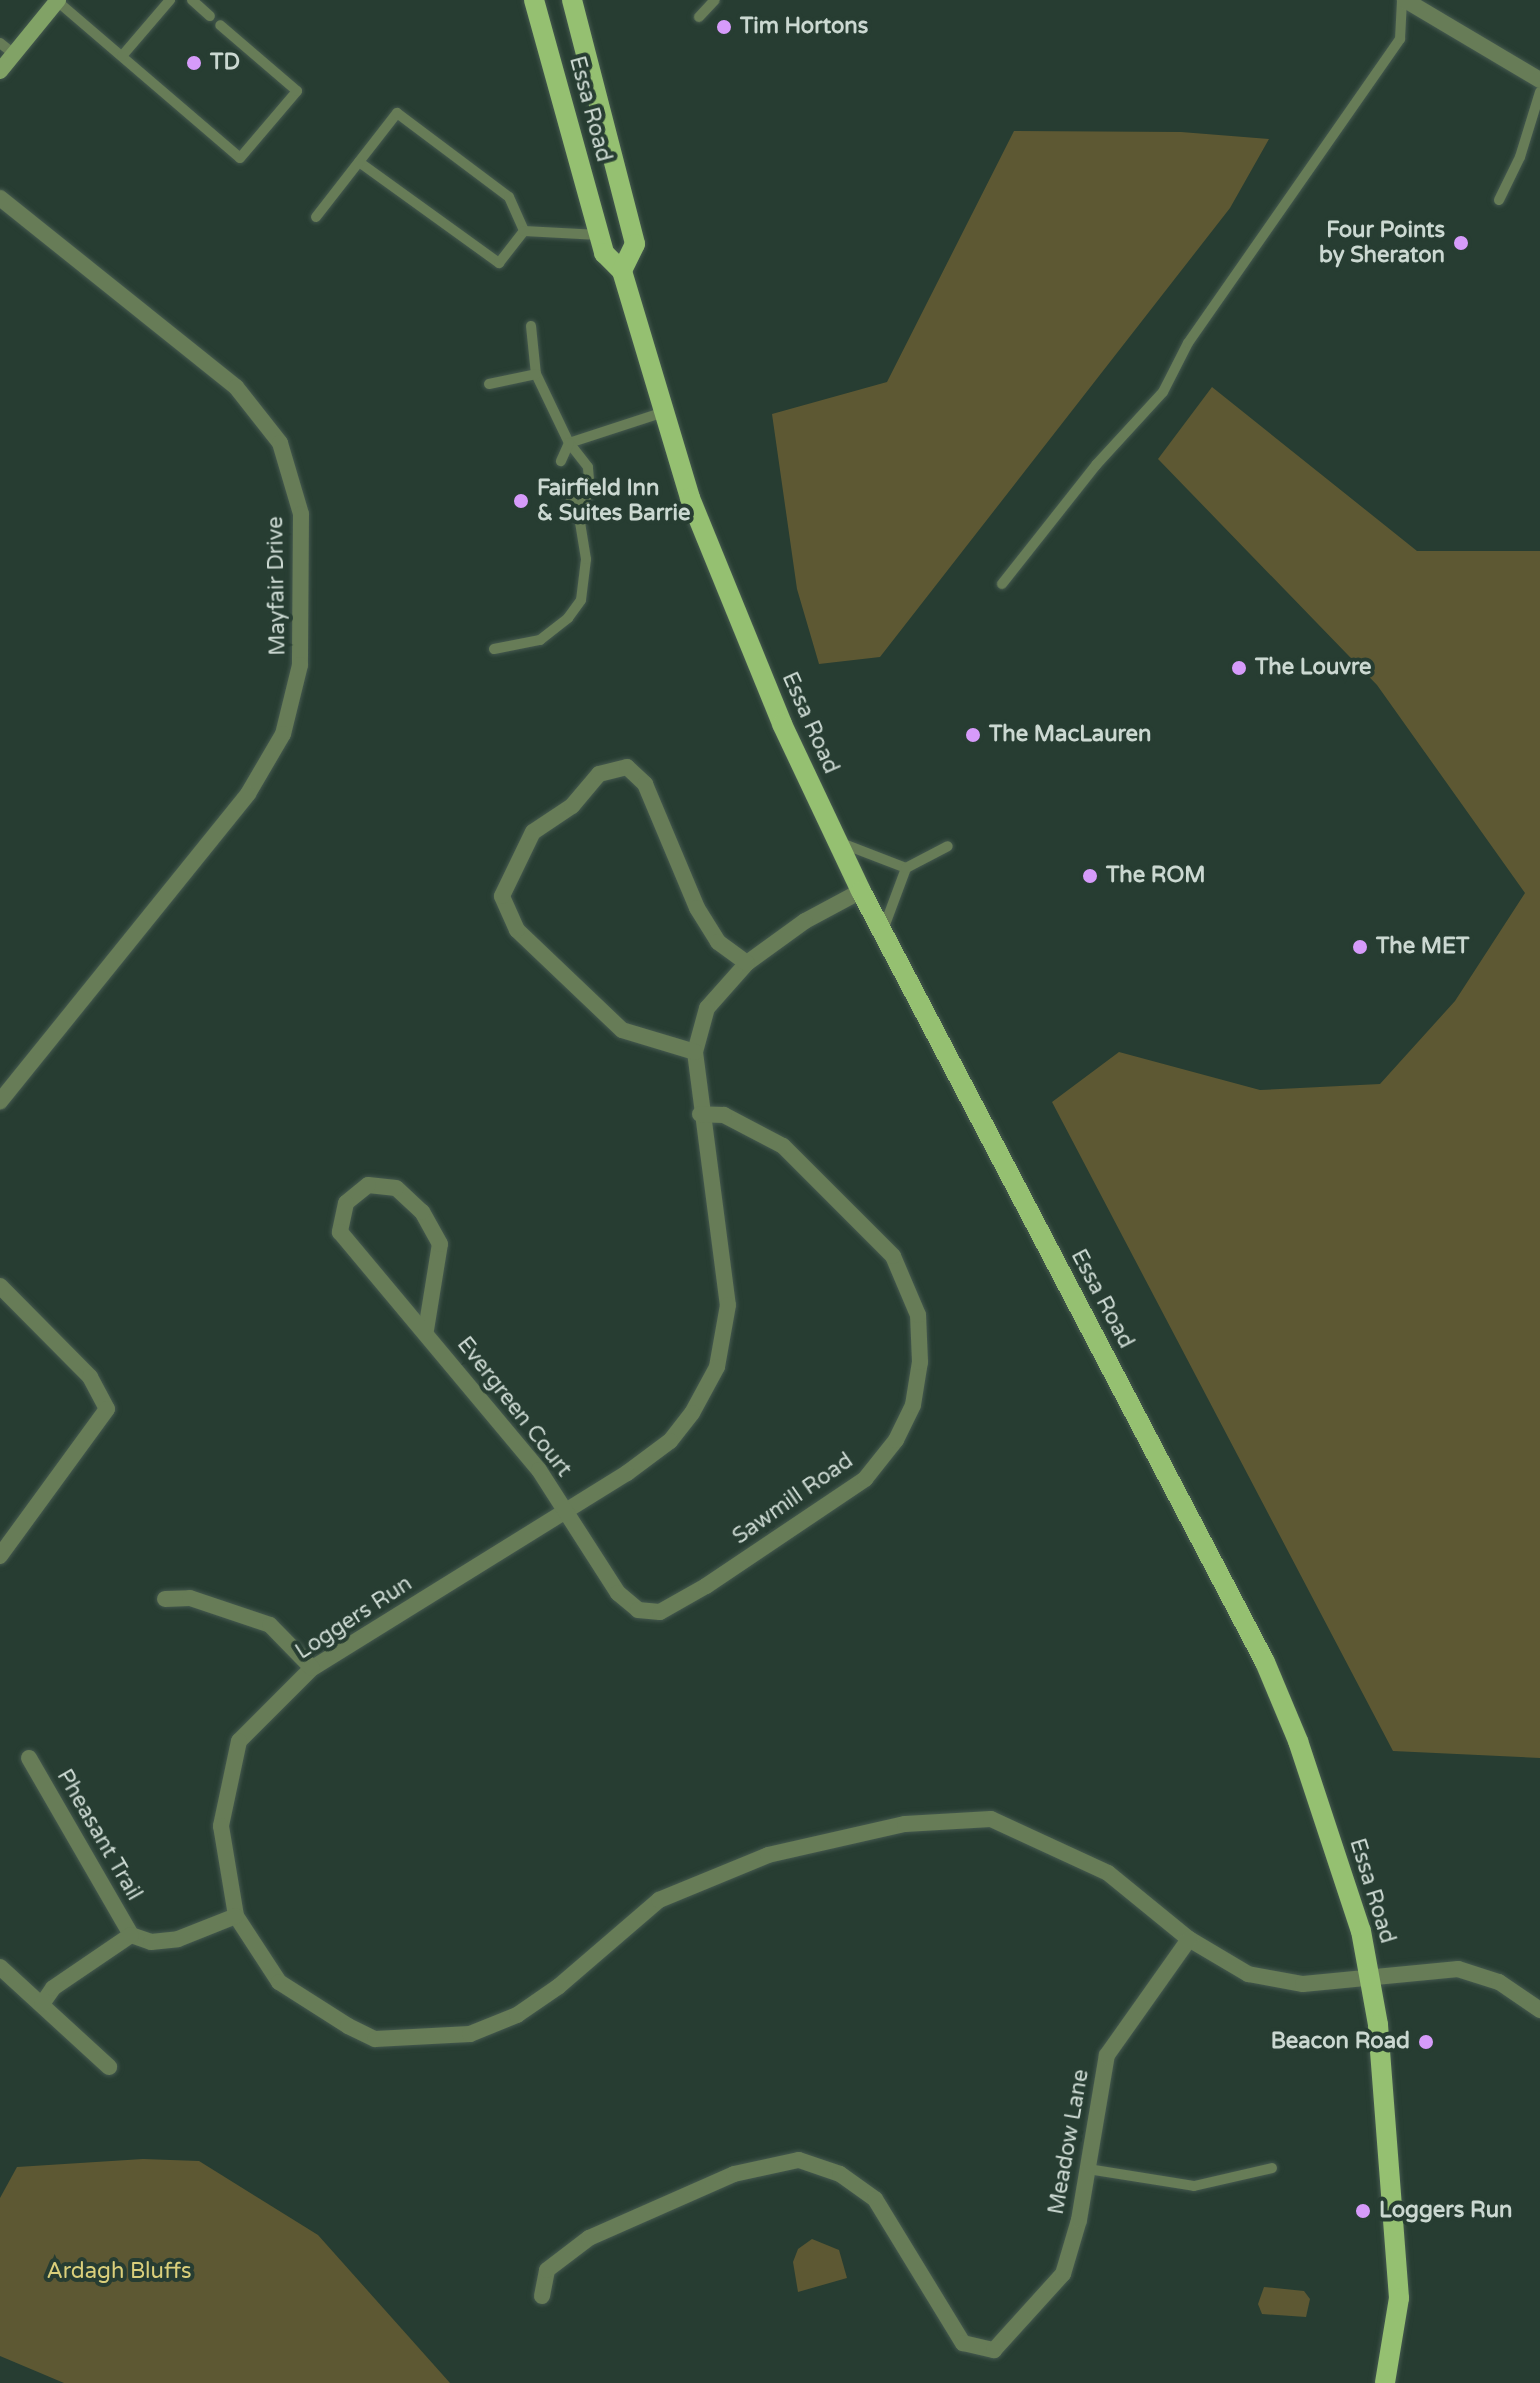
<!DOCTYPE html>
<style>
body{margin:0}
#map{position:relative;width:1540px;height:2383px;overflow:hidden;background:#273d32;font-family:"Varela Round",sans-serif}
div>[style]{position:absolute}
.green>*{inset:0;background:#5d5833}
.roads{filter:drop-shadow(0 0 2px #45594f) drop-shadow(0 0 2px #45594f)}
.lane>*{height:10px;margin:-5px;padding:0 5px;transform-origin:5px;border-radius:5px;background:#677c57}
.street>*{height:16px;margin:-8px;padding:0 8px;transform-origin:8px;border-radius:8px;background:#677c57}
.secondary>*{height:16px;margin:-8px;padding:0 8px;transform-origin:8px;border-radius:8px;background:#81a266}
.primary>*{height:20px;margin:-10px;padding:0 10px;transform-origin:10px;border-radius:10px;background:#95c071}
.dots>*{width:22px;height:22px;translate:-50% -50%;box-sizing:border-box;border:4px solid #273d32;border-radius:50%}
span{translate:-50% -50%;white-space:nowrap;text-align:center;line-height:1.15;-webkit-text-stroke:8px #273d32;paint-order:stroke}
.poi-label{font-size:22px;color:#cbd8d1;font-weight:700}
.left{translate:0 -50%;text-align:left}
.right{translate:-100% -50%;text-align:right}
.street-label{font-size:22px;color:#cbd8d1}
.park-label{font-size:22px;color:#dacf7b}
</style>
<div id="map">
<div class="green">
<i style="clip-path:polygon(1014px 131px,1181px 132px,1269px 139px,1230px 208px,880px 657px,819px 664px,797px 589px,772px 414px,887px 382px)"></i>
<i style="clip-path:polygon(1212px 387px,1417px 551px,1540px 551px,1540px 1758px,1393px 1751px,1052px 1102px,1119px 1052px,1260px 1090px,1380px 1084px,1455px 1001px,1525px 893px,1377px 685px,1158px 459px)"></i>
<i style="clip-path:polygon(143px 2159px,199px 2161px,318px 2235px,450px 2383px,64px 2383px,0 2356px,0 2198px,17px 2167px)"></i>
<i style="clip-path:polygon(812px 2239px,839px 2250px,847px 2278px,798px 2292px,793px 2262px,798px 2249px)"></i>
<i style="clip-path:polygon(1264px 2287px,1304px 2291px,1310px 2299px,1306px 2317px,1262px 2314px,1258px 2304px)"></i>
</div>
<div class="roads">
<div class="lane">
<i style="left:192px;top:0;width:24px;rotate:42deg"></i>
<i style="left:57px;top:1px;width:241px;rotate:40.6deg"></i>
<i style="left:240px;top:158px;width:88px;rotate:-49.6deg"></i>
<i style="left:297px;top:91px;width:101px;rotate:-139.4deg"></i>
<i style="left:699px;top:17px;width:23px;rotate:-47deg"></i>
<i style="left:0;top:43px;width:18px;rotate:38deg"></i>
<i style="left:122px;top:56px;width:74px;rotate:-49.4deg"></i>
<i style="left:359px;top:162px;width:173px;rotate:35.8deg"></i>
<i style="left:499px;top:263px;width:41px;rotate:-52deg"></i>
<i style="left:1499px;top:200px;width:48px;rotate:-64deg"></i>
<i style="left:1520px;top:157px;width:68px;rotate:-72.9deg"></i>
<i style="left:316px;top:217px;width:132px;rotate:-52.1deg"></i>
<i style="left:397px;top:113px;width:140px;rotate:36.9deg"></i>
<i style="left:509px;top:197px;width:37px;rotate:66deg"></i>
<i style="left:524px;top:231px;width:75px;rotate:3.1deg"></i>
<i style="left:531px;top:326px;width:48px;rotate:84.1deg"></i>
<i style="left:536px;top:374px;width:76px;rotate:64.4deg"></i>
<i style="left:569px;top:443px;width:100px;rotate:-18.1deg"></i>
<i style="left:489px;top:384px;width:48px;rotate:-12deg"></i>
<i style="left:567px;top:492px;width:21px;rotate:59deg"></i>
<i style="left:1002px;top:584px;width:152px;rotate:-51.7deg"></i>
<i style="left:1096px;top:465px;width:99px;rotate:-47.5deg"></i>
<i style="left:1163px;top:392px;width:55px;rotate:-63deg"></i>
<i style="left:1188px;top:343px;width:371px;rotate:-55.1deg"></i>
<i style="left:1400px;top:39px;width:39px;rotate:-87deg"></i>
<i style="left:494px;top:649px;width:47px;rotate:-11.1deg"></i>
<i style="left:540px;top:640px;width:36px;rotate:-38deg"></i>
<i style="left:568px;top:618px;width:22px;rotate:-54deg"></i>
<i style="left:581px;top:600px;width:41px;rotate:-83deg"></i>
<i style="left:586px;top:559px;width:50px;rotate:-99.3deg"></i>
<i style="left:578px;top:510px;width:22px;rotate:-58deg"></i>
<i style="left:590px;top:491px;width:24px;rotate:-95deg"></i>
<i style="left:588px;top:467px;width:31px;rotate:-128deg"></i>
<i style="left:569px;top:443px;width:20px;rotate:114deg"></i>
<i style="left:841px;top:843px;width:70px;rotate:21deg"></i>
<i style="left:883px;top:930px;width:66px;rotate:-69.6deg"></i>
<i style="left:906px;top:868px;width:47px;rotate:-27.6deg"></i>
<i style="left:1088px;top:2169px;width:107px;rotate:9.1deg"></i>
<i style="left:1194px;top:2186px;width:80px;rotate:-13deg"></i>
</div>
<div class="street">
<i style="left:1405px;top:0;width:157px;rotate:30.7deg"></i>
<i style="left:0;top:198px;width:302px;rotate:38.7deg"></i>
<i style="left:236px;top:387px;width:71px;rotate:51.8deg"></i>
<i style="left:280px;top:443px;width:74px;rotate:73.5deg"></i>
<i style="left:301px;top:514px;width:151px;rotate:90.4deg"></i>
<i style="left:300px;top:665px;width:71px;rotate:103.8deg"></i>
<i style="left:283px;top:734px;width:69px;rotate:120.3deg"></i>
<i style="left:248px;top:794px;width:395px;rotate:128.9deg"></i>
<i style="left:861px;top:891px;width:64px;rotate:151.8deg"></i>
<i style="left:805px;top:921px;width:72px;rotate:144.1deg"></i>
<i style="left:747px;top:963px;width:60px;rotate:131.6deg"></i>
<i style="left:707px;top:1008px;width:46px;rotate:105.3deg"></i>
<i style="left:695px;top:1052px;width:255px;rotate:82.6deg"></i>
<i style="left:728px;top:1305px;width:63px;rotate:100.1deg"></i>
<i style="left:717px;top:1367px;width:52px;rotate:118.5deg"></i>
<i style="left:692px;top:1413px;width:36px;rotate:128deg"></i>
<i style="left:670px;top:1441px;width:54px;rotate:143.3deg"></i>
<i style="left:627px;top:1473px;width:370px;rotate:148.2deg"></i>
<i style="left:312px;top:1668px;width:103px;rotate:135deg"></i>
<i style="left:239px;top:1741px;width:87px;rotate:102deg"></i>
<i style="left:221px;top:1826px;width:91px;rotate:80.5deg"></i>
<i style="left:236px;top:1916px;width:79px;rotate:56.9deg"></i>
<i style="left:279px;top:1982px;width:82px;rotate:32.5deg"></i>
<i style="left:348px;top:2026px;width:30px;rotate:26deg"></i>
<i style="left:375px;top:2039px;width:95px;rotate:-3deg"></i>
<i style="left:470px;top:2034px;width:51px;rotate:-22deg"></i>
<i style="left:517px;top:2015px;width:51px;rotate:-34.6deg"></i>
<i style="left:559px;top:1986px;width:132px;rotate:-40.7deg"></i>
<i style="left:659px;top:1900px;width:118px;rotate:-22.4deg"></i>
<i style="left:768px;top:1855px;width:140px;rotate:-12.8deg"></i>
<i style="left:905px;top:1824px;width:86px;rotate:-3.3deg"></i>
<i style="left:991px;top:1819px;width:129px;rotate:24.8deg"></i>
<i style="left:1108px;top:1873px;width:104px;rotate:39.2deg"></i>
<i style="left:1189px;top:1939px;width:69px;rotate:30.7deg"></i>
<i style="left:1248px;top:1974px;width:56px;rotate:10.3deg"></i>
<i style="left:1303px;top:1984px;width:156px;rotate:-5.5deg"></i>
<i style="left:1458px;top:1969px;width:43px;rotate:17.6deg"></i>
<i style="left:1499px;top:1982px;width:50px;rotate:34.3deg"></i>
<i style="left:695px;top:1052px;width:76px;rotate:-163.2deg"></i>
<i style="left:622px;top:1030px;width:145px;rotate:-136.4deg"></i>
<i style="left:517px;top:930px;width:37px;rotate:-114deg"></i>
<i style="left:502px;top:896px;width:71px;rotate:-64.2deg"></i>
<i style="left:533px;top:832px;width:47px;rotate:-33.7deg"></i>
<i style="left:572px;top:806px;width:42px;rotate:-49.8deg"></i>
<i style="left:599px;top:774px;width:29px;rotate:-14deg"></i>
<i style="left:627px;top:767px;width:25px;rotate:43deg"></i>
<i style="left:645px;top:784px;width:134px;rotate:67.2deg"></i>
<i style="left:697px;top:908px;width:40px;rotate:58deg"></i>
<i style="left:718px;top:942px;width:36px;rotate:36deg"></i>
<i style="left:0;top:1286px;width:128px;rotate:45.3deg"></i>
<i style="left:90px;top:1377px;width:36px;rotate:62deg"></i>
<i style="left:107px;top:1409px;width:182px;rotate:126.1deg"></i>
<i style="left:426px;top:1330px;width:87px;rotate:-80.8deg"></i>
<i style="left:440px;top:1244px;width:37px;rotate:-119deg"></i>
<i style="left:422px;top:1212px;width:35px;rotate:-137deg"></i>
<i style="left:396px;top:1188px;width:28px;rotate:-174deg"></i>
<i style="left:368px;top:1185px;width:28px;rotate:141deg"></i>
<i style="left:346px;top:1203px;width:30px;rotate:102deg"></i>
<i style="left:340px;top:1232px;width:310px;rotate:50.1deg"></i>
<i style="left:539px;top:1470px;width:146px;rotate:57.3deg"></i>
<i style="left:618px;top:1593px;width:26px;rotate:40deg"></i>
<i style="left:638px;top:1610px;width:22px;rotate:5deg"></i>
<i style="left:660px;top:1612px;width:53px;rotate:-29.5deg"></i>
<i style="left:706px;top:1586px;width:192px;rotate:-33.9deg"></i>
<i style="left:865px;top:1479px;width:50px;rotate:-51.5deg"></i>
<i style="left:896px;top:1440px;width:39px;rotate:-64deg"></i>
<i style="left:913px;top:1405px;width:44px;rotate:-80.8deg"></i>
<i style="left:920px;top:1362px;width:47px;rotate:-92.4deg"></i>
<i style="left:918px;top:1315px;width:64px;rotate:-113deg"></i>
<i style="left:893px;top:1256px;width:156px;rotate:-135deg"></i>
<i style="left:783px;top:1146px;width:67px;rotate:-152.3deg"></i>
<i style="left:724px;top:1115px;width:24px;rotate:-178deg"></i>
<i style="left:165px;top:1599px;width:25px;rotate:-2deg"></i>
<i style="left:190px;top:1598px;width:84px;rotate:18.6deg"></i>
<i style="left:270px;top:1625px;width:60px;rotate:45.7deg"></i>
<i style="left:29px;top:1758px;width:204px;rotate:60deg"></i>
<i style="left:131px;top:1935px;width:21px;rotate:19deg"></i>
<i style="left:151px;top:1942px;width:27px;rotate:-6deg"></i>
<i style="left:178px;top:1939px;width:62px;rotate:-21.6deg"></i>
<i style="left:0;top:1967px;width:148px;rotate:42.5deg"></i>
<i style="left:42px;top:2004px;width:19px;rotate:-55deg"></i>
<i style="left:53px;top:1988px;width:94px;rotate:-34.2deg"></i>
<i style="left:542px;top:2296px;width:26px;rotate:-79deg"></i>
<i style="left:547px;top:2270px;width:53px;rotate:-37.3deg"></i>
<i style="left:589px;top:2238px;width:158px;rotate:-23.8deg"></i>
<i style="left:734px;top:2174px;width:66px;rotate:-12.2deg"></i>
<i style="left:799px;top:2160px;width:43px;rotate:18.9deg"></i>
<i style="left:840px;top:2174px;width:43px;rotate:35.5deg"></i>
<i style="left:875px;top:2199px;width:169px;rotate:58.6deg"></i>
<i style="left:963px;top:2343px;width:32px;rotate:13deg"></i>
<i style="left:994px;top:2350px;width:103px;rotate:-47.8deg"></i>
<i style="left:1063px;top:2274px;width:56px;rotate:-73.5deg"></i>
<i style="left:1079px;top:2220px;width:167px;rotate:-80.4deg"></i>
<i style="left:1107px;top:2055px;width:142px;rotate:-54.7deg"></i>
</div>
<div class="secondary">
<i style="left:0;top:71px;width:92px;rotate:-50.8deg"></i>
</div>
<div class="primary">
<i style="left:534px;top:0;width:263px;rotate:74.5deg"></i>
<i style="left:604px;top:253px;width:25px;rotate:45deg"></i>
<i style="left:622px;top:271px;width:237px;rotate:73.3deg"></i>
<i style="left:690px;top:498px;width:244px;rotate:67.8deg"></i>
<i style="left:782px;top:724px;width:185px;rotate:64.7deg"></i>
<i style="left:861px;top:891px;width:870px;rotate:62.35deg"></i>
<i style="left:1265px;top:1662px;width:86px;rotate:67.3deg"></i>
<i style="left:1298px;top:1741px;width:200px;rotate:71.7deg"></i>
<i style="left:1361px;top:1931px;width:96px;rotate:79.7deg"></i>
<i style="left:1378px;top:2025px;width:274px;rotate:85.6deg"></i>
<i style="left:1399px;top:2298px;width:86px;rotate:99.4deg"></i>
<i style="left:572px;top:0;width:252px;rotate:75.5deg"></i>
<i style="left:635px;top:244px;width:30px;rotate:116deg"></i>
</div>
</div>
<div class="dots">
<i style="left:724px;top:27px;background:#d69bfa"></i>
<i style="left:194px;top:63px;background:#d69bfa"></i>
<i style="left:1461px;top:243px;background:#d69bfa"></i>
<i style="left:521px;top:501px;background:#d69bfa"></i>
<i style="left:1239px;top:668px;background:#d69bfa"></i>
<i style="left:973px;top:735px;background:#d69bfa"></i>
<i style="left:1090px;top:876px;background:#d69bfa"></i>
<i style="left:1360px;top:947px;background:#d69bfa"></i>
<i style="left:1426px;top:2042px;background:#d69bfa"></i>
<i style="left:1363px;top:2211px;background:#d69bfa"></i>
</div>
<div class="poi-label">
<span class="left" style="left:740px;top:27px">Tim Hortons</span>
<span class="left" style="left:210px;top:63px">TD</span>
<span class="right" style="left:1445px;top:243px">Four Points<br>by Sheraton</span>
<span class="left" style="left:537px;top:501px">Fairfield Inn<br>&amp; Suites Barrie</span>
<span class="left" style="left:1255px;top:668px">The Louvre</span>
<span class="left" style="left:989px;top:735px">The MacLauren</span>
<span class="left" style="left:1106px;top:876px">The ROM</span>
<span class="left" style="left:1376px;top:947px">The MET</span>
<span class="right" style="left:1410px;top:2042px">Beacon Road</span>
<span class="left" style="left:1379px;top:2211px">Loggers Run</span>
</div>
<div class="street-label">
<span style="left:590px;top:109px;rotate:75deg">Essa Road</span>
<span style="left:277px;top:586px;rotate:-91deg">Mayfair Drive</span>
<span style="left:810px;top:723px;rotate:66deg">Essa Road</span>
<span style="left:1102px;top:1299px;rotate:62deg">Essa Road</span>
<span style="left:514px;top:1407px;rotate:52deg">Evergreen Court</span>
<span style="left:793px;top:1499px;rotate:-35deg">Sawmill Road</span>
<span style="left:354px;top:1618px;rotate:-33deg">Loggers Run</span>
<span style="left:99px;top:1835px;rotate:60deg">Pheasant Trail</span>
<span style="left:1372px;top:1891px;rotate:73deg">Essa Road</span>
<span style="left:1069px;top:2142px;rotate:-80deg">Meadow Lane</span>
</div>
<div class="park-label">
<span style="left:119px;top:2272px">Ardagh Bluffs</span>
</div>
</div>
